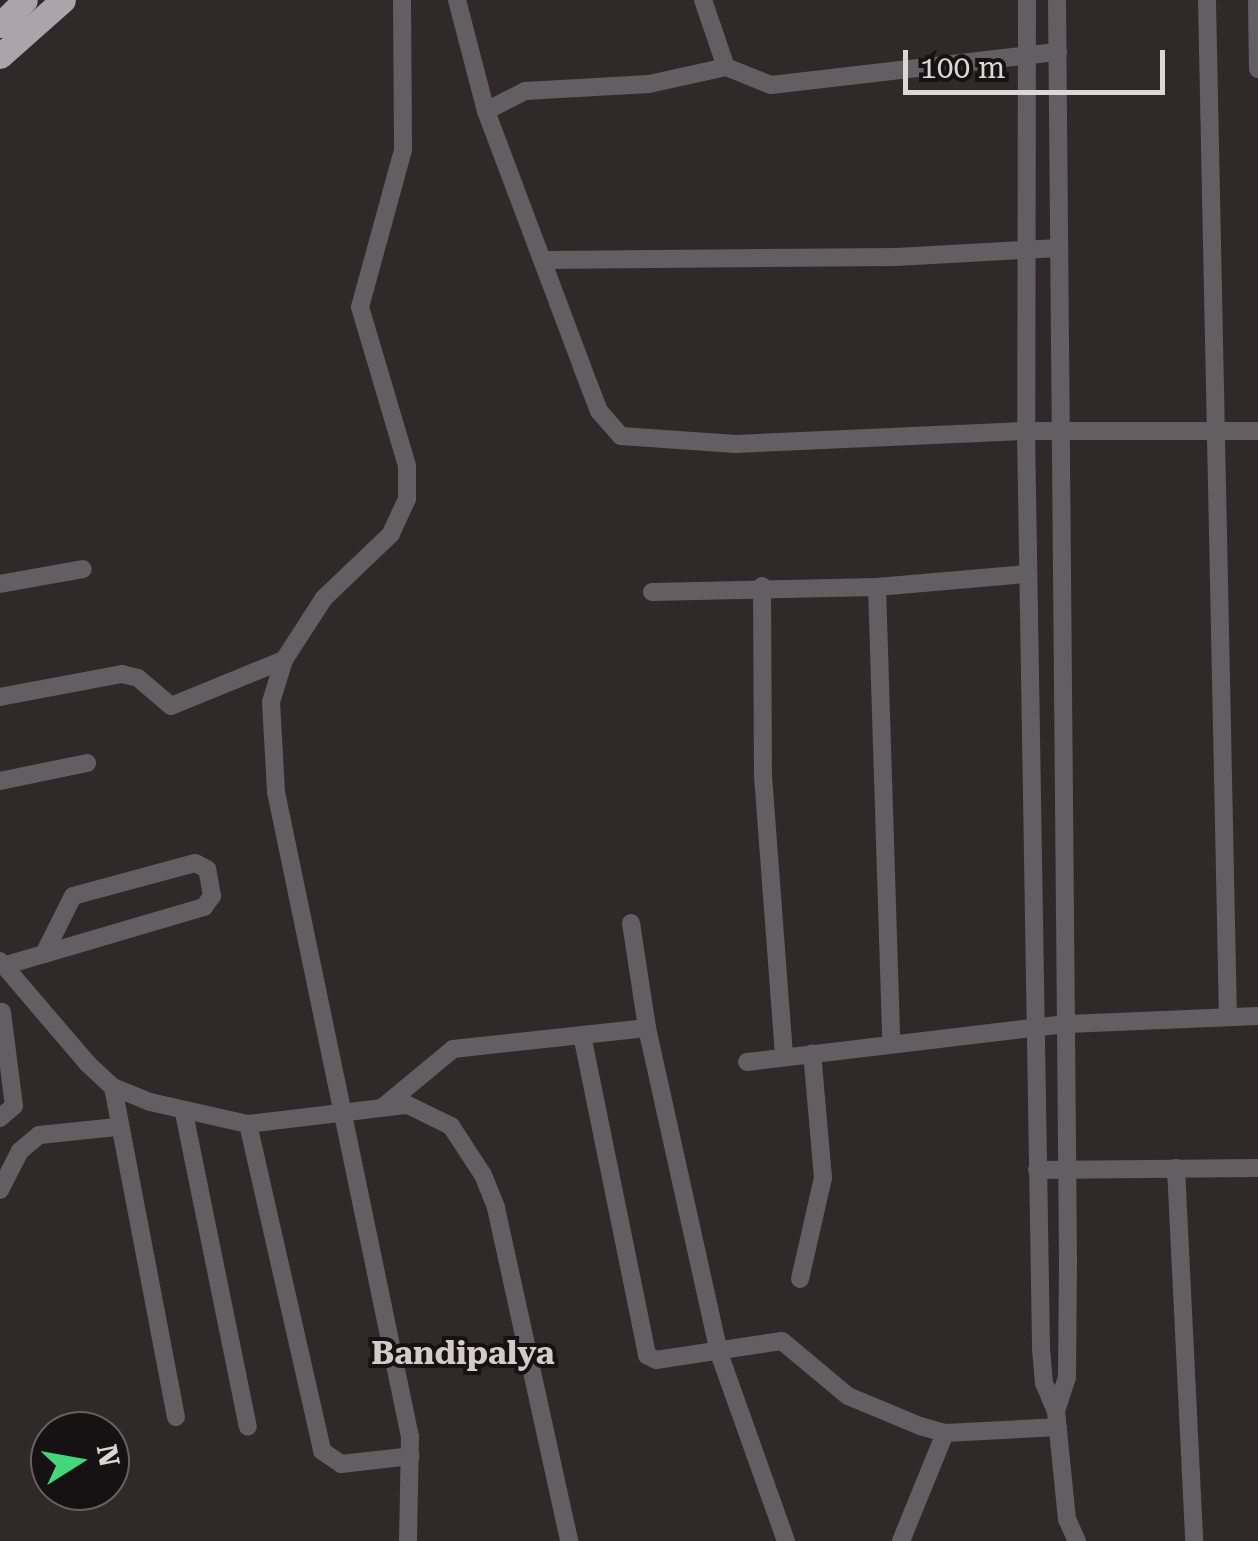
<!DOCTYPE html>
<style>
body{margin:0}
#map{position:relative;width:1258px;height:1541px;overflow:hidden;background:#31282a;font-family:"Roboto Serif",serif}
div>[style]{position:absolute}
.minor>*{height:18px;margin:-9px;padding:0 9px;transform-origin:9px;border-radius:9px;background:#625e61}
.highway>*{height:25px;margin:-12.5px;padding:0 12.5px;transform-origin:12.5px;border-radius:12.5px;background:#ada4ab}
span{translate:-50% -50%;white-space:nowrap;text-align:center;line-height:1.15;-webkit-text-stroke:8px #161213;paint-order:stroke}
.quarter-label{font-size:32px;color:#d5c9cc;font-weight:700}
.north{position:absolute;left:30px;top:1411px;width:100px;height:100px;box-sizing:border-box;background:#161213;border:2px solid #656061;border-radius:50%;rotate:79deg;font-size:28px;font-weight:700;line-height:40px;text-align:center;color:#dcd6d7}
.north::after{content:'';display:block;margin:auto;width:35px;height:45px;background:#44d77a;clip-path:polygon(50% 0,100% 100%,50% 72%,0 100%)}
.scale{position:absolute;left:903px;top:50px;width:262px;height:45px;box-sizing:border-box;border:5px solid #dcd6d7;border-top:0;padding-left:12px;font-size:30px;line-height:35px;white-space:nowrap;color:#dcd6d7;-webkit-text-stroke:8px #161213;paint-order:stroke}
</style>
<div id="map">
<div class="minor">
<i style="left:402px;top:0;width:150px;rotate:89.6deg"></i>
<i style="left:403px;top:150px;width:163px;rotate:105.3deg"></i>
<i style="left:360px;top:307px;width:166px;rotate:73.5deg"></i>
<i style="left:407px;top:466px;width:33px;rotate:90deg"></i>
<i style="left:407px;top:499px;width:38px;rotate:115deg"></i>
<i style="left:391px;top:534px;width:93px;rotate:136.3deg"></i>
<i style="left:324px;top:598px;width:74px;rotate:122.8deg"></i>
<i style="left:284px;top:660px;width:44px;rotate:107.2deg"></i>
<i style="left:271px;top:702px;width:90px;rotate:86.8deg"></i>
<i style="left:276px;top:792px;width:659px;rotate:78.26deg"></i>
<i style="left:410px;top:1437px;width:104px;rotate:91.1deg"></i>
<i style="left:457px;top:0;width:115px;rotate:75.4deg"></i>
<i style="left:486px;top:111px;width:273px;rotate:69.4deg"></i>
<i style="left:582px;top:367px;width:47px;rotate:68.9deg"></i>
<i style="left:599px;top:411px;width:33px;rotate:49deg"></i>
<i style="left:621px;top:436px;width:115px;rotate:4deg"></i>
<i style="left:736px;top:444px;width:290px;rotate:-2.6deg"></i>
<i style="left:1026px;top:431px;width:232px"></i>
<i style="left:703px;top:0;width:71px;rotate:71.1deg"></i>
<i style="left:726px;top:67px;width:48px;rotate:21.8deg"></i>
<i style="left:771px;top:85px;width:289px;rotate:-6.6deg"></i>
<i style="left:1027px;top:0;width:431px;rotate:90.1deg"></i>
<i style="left:1026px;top:431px;width:918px;rotate:89.06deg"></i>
<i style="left:1041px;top:1349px;width:34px;rotate:85deg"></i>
<i style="left:1044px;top:1383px;width:30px;rotate:67deg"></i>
<i style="left:1056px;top:1411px;width:109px;rotate:84.2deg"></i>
<i style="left:1067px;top:1519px;width:24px;rotate:66deg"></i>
<i style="left:1207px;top:0;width:1017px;rotate:88.82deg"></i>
<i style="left:1257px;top:0;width:69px;rotate:89.2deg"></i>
<i style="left:486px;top:111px;width:44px;rotate:-27.1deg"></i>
<i style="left:525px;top:91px;width:124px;rotate:-3.2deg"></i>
<i style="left:649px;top:84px;width:79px;rotate:-12.4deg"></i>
<i style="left:546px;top:260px;width:350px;rotate:-0.5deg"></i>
<i style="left:896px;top:257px;width:163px;rotate:-3.2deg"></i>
<i style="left:0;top:584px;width:84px;rotate:-10.2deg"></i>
<i style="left:762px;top:586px;width:190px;rotate:89.7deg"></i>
<i style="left:763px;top:776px;width:282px;rotate:85.7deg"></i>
<i style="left:877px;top:587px;width:455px;rotate:88.2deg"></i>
<i style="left:652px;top:592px;width:225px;rotate:-1.3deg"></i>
<i style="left:877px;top:587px;width:151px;rotate:-5deg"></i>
<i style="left:0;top:697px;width:124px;rotate:-10.7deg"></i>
<i style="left:122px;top:674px;width:16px;rotate:14deg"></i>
<i style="left:138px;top:678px;width:43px;rotate:40.3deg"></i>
<i style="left:171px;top:706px;width:122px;rotate:-22.2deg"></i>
<i style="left:0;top:781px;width:89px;rotate:-11.7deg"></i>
<i style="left:631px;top:923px;width:106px;rotate:81.3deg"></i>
<i style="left:0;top:961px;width:135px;rotate:49.5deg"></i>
<i style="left:88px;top:1064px;width:34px;rotate:43deg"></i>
<i style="left:113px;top:1087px;width:40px;rotate:22deg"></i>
<i style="left:150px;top:1102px;width:100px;rotate:12.7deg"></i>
<i style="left:248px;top:1124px;width:161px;rotate:-6.8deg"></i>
<i style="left:408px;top:1105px;width:48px;rotate:26deg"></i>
<i style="left:451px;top:1126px;width:59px;rotate:56.9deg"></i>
<i style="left:483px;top:1175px;width:35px;rotate:68deg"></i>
<i style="left:496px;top:1208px;width:341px;rotate:77.6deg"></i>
<i style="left:3px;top:966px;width:43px;rotate:-16.3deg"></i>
<i style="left:44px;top:954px;width:167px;rotate:-16.4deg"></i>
<i style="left:204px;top:907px;width:14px;rotate:-54deg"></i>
<i style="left:212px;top:896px;width:27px;rotate:-100deg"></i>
<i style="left:207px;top:869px;width:13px;rotate:-153deg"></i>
<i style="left:195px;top:863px;width:126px;rotate:164.9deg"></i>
<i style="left:73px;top:896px;width:65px;rotate:116.6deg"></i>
<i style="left:582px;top:1035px;width:327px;rotate:78.5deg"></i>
<i style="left:647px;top:1355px;width:10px;rotate:29deg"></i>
<i style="left:656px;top:1360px;width:127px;rotate:-8.6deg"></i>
<i style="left:782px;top:1341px;width:86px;rotate:39.8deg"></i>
<i style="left:848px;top:1396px;width:78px;rotate:22.6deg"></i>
<i style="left:920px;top:1426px;width:26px;rotate:16deg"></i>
<i style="left:945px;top:1433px;width:113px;rotate:-3deg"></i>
<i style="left:747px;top:1062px;width:323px;rotate:-6.8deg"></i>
<i style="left:1068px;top:1024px;width:190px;rotate:-2.4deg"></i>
<i style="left:113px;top:1087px;width:336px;rotate:79.2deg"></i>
<i style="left:383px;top:1107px;width:91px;rotate:-39.6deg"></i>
<i style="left:453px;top:1049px;width:195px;rotate:-6.2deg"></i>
<i style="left:647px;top:1028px;width:333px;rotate:77.5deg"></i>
<i style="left:719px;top:1353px;width:200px;rotate:70.4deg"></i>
<i style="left:184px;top:1113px;width:320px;rotate:78.5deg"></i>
<i style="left:0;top:1118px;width:18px;rotate:-41deg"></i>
<i style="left:14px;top:1106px;width:95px;rotate:-97.3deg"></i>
<i style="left:248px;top:1124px;width:335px;rotate:77.2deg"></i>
<i style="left:322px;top:1451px;width:23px;rotate:34deg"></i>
<i style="left:341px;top:1464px;width:70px;rotate:-6.5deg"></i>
<i style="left:1176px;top:1168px;width:373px;rotate:87.2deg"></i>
<i style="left:1037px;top:1170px;width:221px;rotate:-0.5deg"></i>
<i style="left:0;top:1190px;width:44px;rotate:-62.9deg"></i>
<i style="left:20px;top:1151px;width:25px;rotate:-40deg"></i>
<i style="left:39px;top:1135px;width:78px;rotate:-5.9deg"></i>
<i style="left:800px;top:1279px;width:104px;rotate:-77.2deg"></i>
<i style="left:823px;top:1178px;width:125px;rotate:-95deg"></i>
<i style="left:1056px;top:1411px;width:35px;rotate:-72deg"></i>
<i style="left:1067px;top:1378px;width:119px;rotate:-89.5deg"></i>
<i style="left:1068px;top:1259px;width:1259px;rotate:-90.5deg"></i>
<i style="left:901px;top:1541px;width:117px;rotate:-67.8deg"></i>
</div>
<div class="highway">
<i style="left:0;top:25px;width:35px;rotate:-45deg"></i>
<i style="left:0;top:56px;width:84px;rotate:-41.6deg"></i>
</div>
<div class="quarter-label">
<span style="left:463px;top:1353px">Bandipalya</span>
</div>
<div class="north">N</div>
<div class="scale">100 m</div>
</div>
